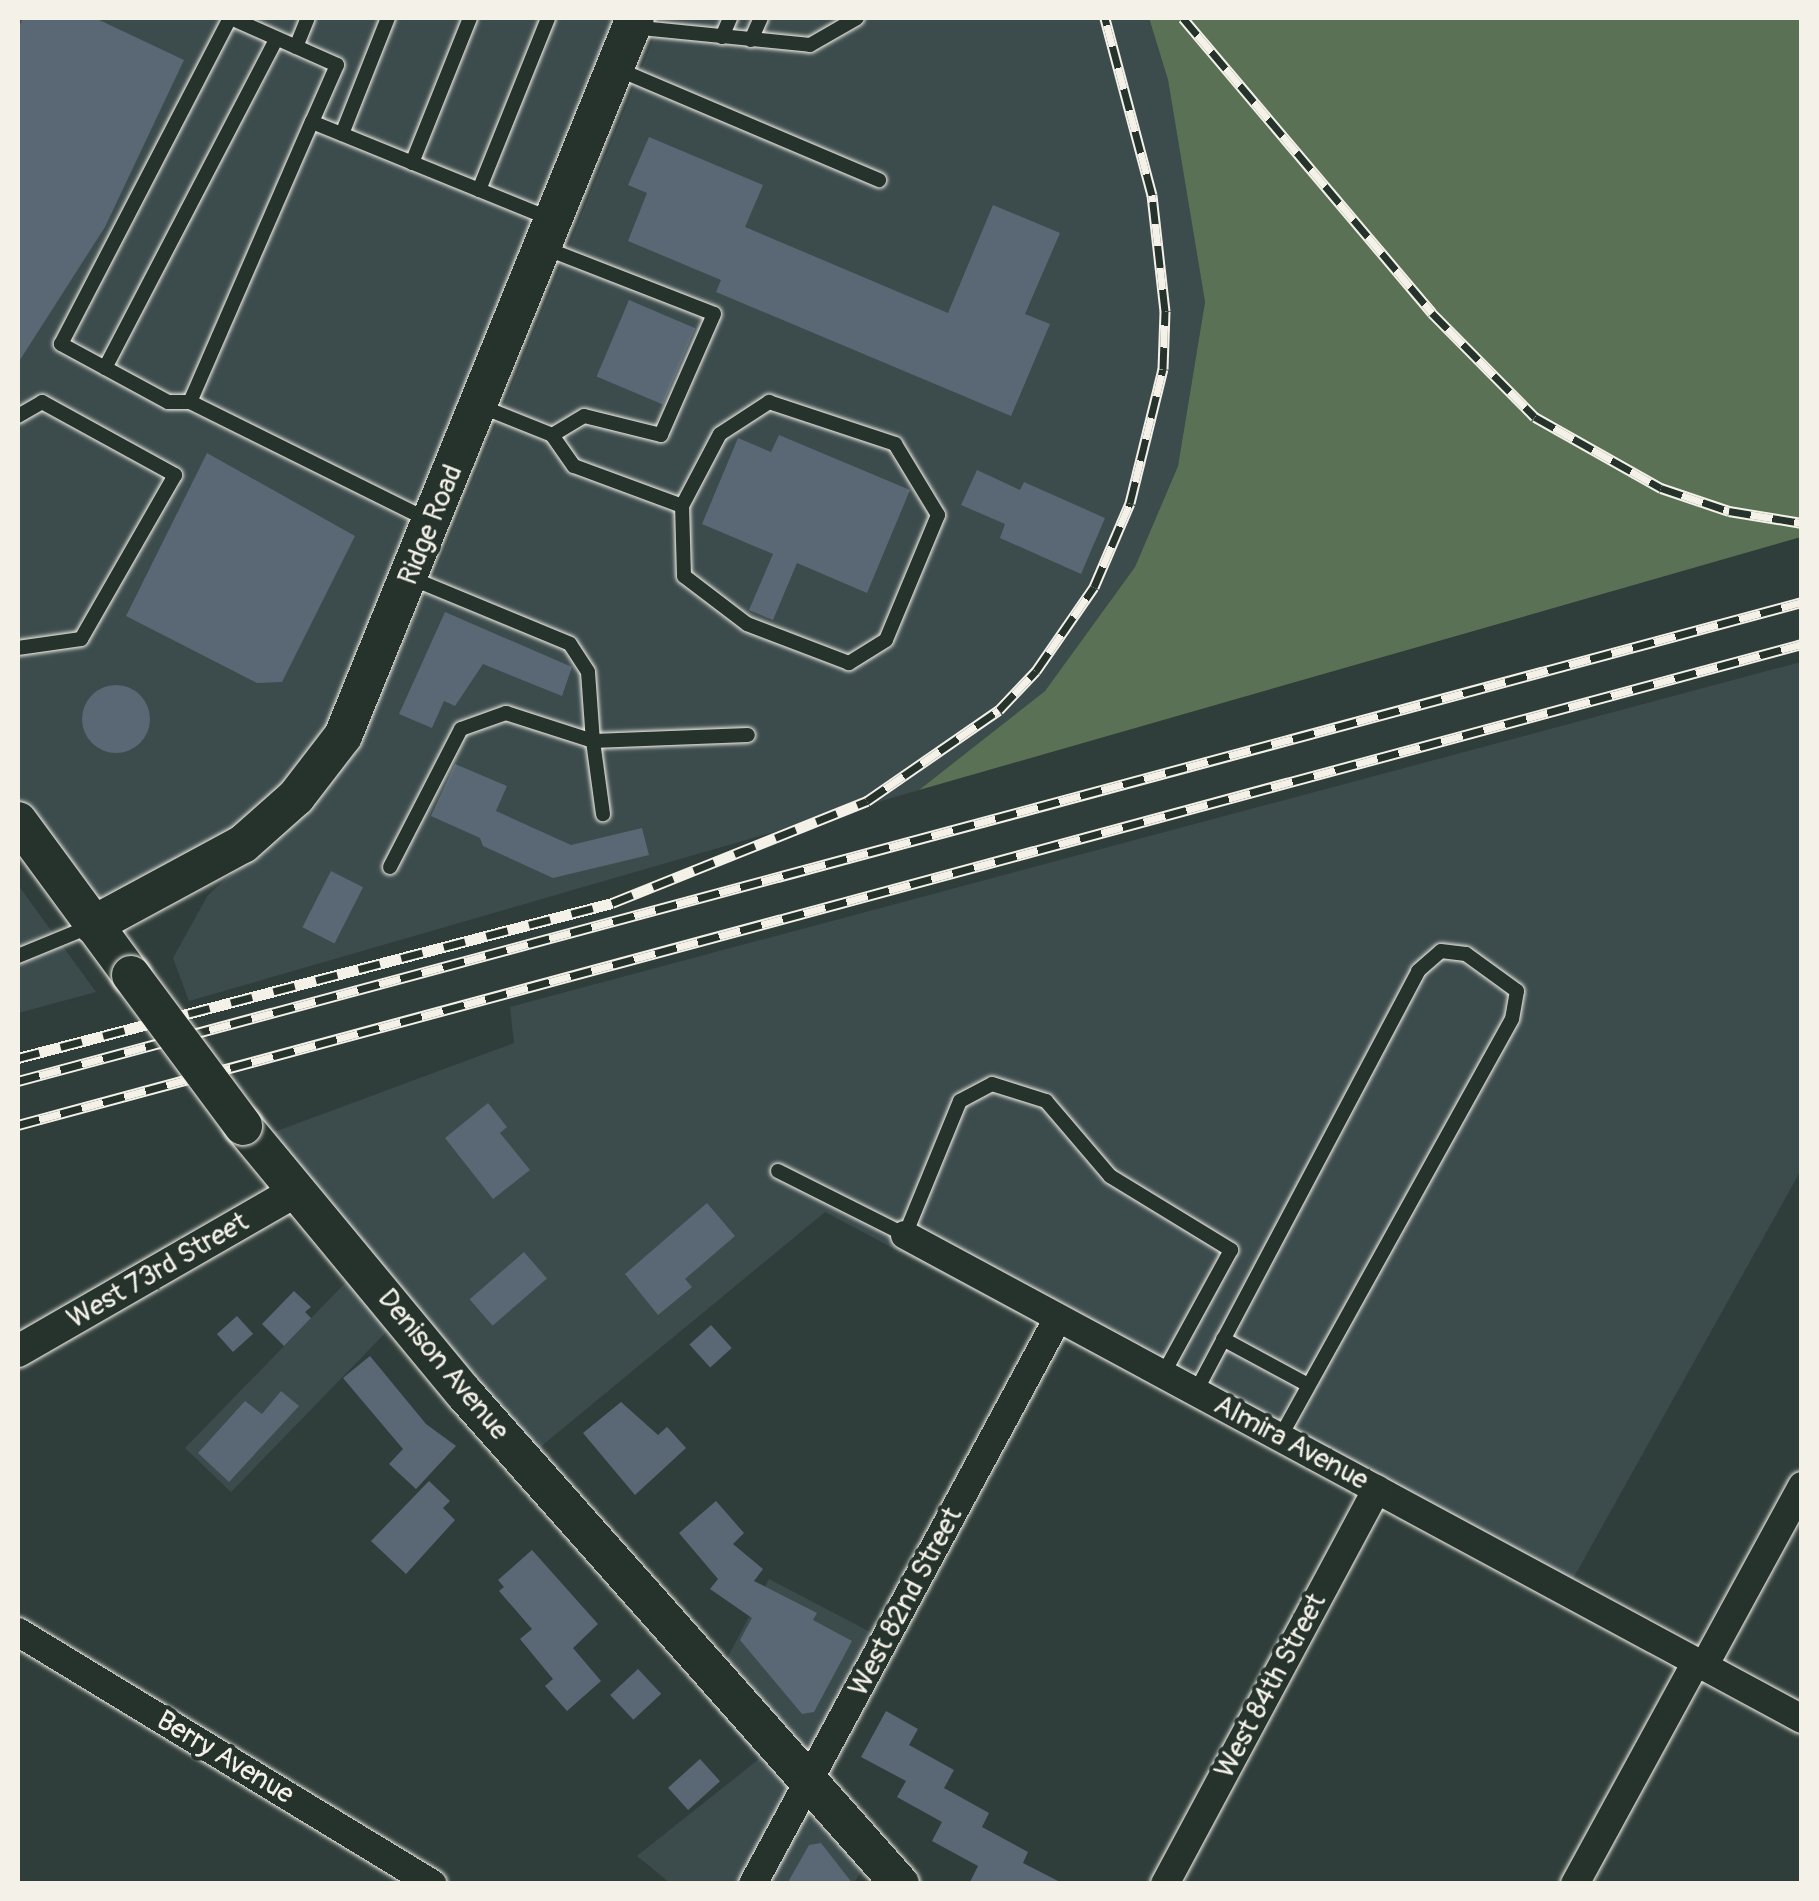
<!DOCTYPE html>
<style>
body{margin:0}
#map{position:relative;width:1819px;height:1901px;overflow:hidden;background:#303e3b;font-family:Pangolin,sans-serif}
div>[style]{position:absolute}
.built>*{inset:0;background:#3c4b4c}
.green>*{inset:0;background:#5a7155}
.building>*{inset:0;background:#596874;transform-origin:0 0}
.round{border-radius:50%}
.roads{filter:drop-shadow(0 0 2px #f4f1e8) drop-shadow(0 0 2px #f4f1e8)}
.service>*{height:14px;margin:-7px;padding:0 7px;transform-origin:7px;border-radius:7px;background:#26332d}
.minor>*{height:28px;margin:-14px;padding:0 14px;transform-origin:14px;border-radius:14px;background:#26332d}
.tertiary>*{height:32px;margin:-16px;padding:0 16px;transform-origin:16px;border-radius:16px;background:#26332d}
.secondary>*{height:38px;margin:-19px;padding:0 19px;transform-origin:19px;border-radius:19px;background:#26332d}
.rail>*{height:11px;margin-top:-5.5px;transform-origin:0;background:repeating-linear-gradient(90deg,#26332d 0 22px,#f4f1e8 0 44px);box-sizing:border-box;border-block:2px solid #f4f1e8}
.bridges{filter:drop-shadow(0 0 2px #f4f1e8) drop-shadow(0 0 2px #f4f1e8)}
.secondary-bridge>*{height:38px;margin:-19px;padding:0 19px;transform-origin:19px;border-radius:19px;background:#26332d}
span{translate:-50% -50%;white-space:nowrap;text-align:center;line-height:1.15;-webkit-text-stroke:8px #26332d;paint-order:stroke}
.street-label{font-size:28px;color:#f4f1e8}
.frame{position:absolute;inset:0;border:20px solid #f4f1e8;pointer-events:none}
</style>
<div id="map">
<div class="built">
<i style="clip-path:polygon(18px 18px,635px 18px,296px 797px,93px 925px,18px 821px)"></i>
<i style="clip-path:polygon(662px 18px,1149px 18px,1168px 80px,1205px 302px,1178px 466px,1135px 567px,1045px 691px,919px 790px,189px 1001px,173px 958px,208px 895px,310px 805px,357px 736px,430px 586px)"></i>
<i style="clip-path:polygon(1801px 662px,1801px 1170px,1560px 1602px,825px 1212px,510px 1472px,390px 1328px,231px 1492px,185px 1448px,349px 1279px,239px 1145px,514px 1043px,510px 1007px)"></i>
<i style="clip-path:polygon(18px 885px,96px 992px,18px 1013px)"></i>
<i style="clip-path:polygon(769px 1579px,876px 1635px,789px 1794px,863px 1868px,854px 1883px,670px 1883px,637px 1856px,759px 1759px,706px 1698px)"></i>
</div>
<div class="green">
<i style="clip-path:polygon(1149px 18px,1801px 18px,1801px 537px,919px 790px,1045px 691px,1135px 567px,1178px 466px,1205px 302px,1168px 80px)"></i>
</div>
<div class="building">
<i style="clip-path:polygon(23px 18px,95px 18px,184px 60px,105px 227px,18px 363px,18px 29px)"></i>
<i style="clip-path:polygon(649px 137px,763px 185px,745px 227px,948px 313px,993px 205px,1060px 233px,1025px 314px,1050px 324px,1011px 416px,716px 292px,721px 280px,628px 241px,647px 193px,628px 185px)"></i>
<i style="left:629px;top:300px;width:72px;height:83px;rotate:23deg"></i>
<i style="clip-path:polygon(779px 435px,910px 490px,867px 593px,797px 563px,773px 620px,749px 610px,773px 554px,702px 524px,738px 438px,771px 452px)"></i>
<i style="clip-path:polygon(207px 453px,355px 536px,282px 682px,257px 683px,126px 616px)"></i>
<i style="clip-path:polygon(977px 470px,1020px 490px,1024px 482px,1105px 518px,1081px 574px,1000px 538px,1005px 524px,961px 505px)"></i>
<i style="clip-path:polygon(445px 612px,572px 667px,562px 696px,483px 664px,455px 706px,444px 701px,432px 728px,399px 714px)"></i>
<i class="round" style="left:82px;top:685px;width:68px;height:68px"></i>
<i style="clip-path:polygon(455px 764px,507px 786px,496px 811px,571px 845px,642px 828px,649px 855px,553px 878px,483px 846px,480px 838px,431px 816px)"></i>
<i style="left:331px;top:871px;width:36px;height:63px;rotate:27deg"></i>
<i style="clip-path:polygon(488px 1103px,507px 1127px,500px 1133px,530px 1170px,493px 1199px,445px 1138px)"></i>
<i style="clip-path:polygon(707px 1203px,735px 1236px,685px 1279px,692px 1287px,658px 1315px,625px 1274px)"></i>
<i style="left:524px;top:1252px;width:35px;height:72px;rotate:49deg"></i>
<i style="clip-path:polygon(294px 1291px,311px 1307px,305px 1312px,311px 1318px,284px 1346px,262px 1324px)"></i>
<i style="left:237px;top:1316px;width:24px;height:27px;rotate:48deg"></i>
<i style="left:711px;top:1325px;width:31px;height:29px;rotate:48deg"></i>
<i style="clip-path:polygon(370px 1356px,426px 1424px,456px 1446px,416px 1489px,389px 1464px,403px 1449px,343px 1378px)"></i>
<i style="clip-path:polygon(281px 1391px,299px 1406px,229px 1482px,198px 1453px,245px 1401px,262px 1414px)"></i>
<i style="clip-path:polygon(621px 1402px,658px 1435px,667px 1427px,686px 1448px,635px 1495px,583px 1433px)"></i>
<i style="clip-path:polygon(429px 1481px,450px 1501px,443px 1508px,455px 1520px,406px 1574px,371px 1541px)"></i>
<i style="clip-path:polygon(716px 1501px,744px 1533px,733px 1544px,763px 1569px,754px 1581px,817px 1613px,813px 1620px,852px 1641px,814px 1712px,802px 1714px,740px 1640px,752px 1618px,710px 1589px,718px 1579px,679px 1533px)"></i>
<i style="clip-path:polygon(532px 1550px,598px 1624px,573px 1648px,601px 1681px,567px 1711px,545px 1686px,553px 1679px,520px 1639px,532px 1629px,499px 1591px,504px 1587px,498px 1580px)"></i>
<i style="left:638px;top:1669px;width:34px;height:38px;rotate:47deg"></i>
<i style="clip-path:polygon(886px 1711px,918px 1729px,909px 1745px,954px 1770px,944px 1788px,989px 1813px,982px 1827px,1028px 1852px,1023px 1863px,1064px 1884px,969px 1884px,978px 1866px,932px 1841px,942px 1822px,897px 1797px,906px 1781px,861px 1757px)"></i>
<i style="left:700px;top:1759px;width:30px;height:43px;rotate:48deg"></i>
<i style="clip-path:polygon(821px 1843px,853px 1884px,787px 1884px,809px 1845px)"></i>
</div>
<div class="roads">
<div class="service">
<i style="left:231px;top:18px;width:116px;rotate:23.9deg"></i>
<i style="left:337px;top:65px;width:62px;rotate:113.7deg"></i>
<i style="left:631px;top:27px;width:180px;rotate:5.7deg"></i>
<i style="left:810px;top:45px;width:54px;rotate:-29.9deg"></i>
<i style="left:722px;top:37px;width:21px;rotate:-67deg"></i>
<i style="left:751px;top:40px;width:24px;rotate:-66deg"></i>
<i style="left:296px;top:47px;width:31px;rotate:-68deg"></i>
<i style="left:615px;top:68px;width:287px;rotate:23deg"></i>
<i style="left:342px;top:134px;width:125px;rotate:-68.4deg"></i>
<i style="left:412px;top:163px;width:156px;rotate:-68.2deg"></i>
<i style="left:479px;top:190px;width:185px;rotate:-68.1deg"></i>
<i style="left:545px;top:248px;width:181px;rotate:21.3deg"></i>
<i style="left:714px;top:314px;width:132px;rotate:113.7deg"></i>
<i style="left:661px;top:435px;width:79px;rotate:-166.1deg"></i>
<i style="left:584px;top:416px;width:37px;rotate:149deg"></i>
<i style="left:105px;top:368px;width:371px;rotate:-62.5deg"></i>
<i style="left:190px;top:402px;width:22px;rotate:180deg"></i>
<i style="left:168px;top:402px;width:122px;rotate:-151.5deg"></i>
<i style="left:61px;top:344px;width:367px;rotate:-62.6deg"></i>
<i style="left:480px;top:406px;width:78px;rotate:21.9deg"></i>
<i style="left:552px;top:435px;width:38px;rotate:55deg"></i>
<i style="left:574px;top:466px;width:115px;rotate:20.3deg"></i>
<i style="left:682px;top:506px;width:81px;rotate:-62.2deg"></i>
<i style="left:720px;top:434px;width:59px;rotate:-33.1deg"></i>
<i style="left:769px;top:402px;width:133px;rotate:18.4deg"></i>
<i style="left:895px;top:444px;width:83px;rotate:58.8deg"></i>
<i style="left:938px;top:515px;width:135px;rotate:112.6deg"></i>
<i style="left:886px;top:640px;width:44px;rotate:148.1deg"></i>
<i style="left:849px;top:663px;width:109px;rotate:-159.1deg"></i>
<i style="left:747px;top:624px;width:79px;rotate:-142.7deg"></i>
<i style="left:684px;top:576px;width:70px;rotate:-91.6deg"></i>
<i style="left:18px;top:416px;width:28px;rotate:-30deg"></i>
<i style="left:42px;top:402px;width:152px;rotate:28.8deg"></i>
<i style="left:175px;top:475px;width:189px;rotate:119.8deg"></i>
<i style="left:81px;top:639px;width:64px;rotate:171.9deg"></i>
<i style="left:428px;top:520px;width:266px;rotate:-153.6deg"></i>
<i style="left:190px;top:402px;width:305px;rotate:-66.5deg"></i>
<i style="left:312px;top:122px;width:258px;rotate:22.1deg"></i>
<i style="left:411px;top:578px;width:172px;rotate:22.5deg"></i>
<i style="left:570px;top:644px;width:33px;rotate:57deg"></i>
<i style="left:588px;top:672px;width:69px;rotate:85.9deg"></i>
<i style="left:593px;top:741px;width:155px;rotate:-2.2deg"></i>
<i style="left:390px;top:867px;width:155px;rotate:-62.8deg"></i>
<i style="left:461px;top:729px;width:48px;rotate:-19.6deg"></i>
<i style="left:506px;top:713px;width:91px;rotate:17.8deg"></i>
<i style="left:593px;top:741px;width:74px;rotate:82.2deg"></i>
<i style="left:18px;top:956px;width:79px;rotate:-22.3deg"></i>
<i style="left:778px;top:1171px;width:142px;rotate:26.7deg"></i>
<i style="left:905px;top:1235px;width:145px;rotate:-67.7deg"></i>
<i style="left:960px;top:1101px;width:36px;rotate:-28deg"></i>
<i style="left:992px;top:1084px;width:57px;rotate:17.5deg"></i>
<i style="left:1046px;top:1101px;width:99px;rotate:49.5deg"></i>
<i style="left:1110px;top:1176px;width:142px;rotate:31.4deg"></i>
<i style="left:1231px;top:1250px;width:144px;rotate:118.7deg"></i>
<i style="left:1223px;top:1339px;width:97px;rotate:28.4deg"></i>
<i style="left:1195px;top:1393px;width:477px;rotate:-62.1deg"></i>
<i style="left:1418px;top:971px;width:30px;rotate:-41deg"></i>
<i style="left:1441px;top:951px;width:25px;rotate:7deg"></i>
<i style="left:1466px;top:954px;width:63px;rotate:36deg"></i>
<i style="left:1517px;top:991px;width:28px;rotate:100deg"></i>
<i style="left:1512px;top:1019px;width:479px;rotate:119deg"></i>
</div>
<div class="minor">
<i style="left:905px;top:1235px;width:1019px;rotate:28.35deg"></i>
<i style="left:18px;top:1632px;width:485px;rotate:31.3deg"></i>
<i style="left:1704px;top:1666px;width:205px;rotate:-61.4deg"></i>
<i style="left:753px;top:1884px;width:641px;rotate:-61.68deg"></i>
<i style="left:1165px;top:1884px;width:448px;rotate:-61.8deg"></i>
<i style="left:1575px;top:1884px;width:253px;rotate:-61.4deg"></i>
</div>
<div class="tertiary">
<i style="left:18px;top:1351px;width:323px;rotate:-29.9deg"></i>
</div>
<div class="secondary">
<i style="left:18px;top:821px;width:191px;rotate:53.7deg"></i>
<i style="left:93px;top:925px;width:170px;rotate:-28.4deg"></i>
<i style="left:243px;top:844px;width:71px;rotate:-41.6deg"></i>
<i style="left:296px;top:797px;width:77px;rotate:-52.4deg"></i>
<i style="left:343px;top:736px;width:775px;rotate:-67.87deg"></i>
<i style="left:243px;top:1126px;width:347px;rotate:50.4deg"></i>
<i style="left:464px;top:1393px;width:657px;rotate:48.4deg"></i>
</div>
</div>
<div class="rail">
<i style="left:1183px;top:18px;width:386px;rotate:49.8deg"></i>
<i style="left:1432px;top:313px;width:146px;rotate:45.3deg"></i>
<i style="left:1535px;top:417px;width:145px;rotate:29.4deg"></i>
<i style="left:1661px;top:488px;width:72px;rotate:18.7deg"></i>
<i style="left:1729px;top:511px;width:74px;rotate:9.3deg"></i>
<i style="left:18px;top:1058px;width:614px;rotate:-14.62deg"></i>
<i style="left:612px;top:903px;width:275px;rotate:-21.8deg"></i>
<i style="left:867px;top:801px;width:160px;rotate:-34.6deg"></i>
<i style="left:999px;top:710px;width:54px;rotate:-46.5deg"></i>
<i style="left:1036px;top:671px;width:102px;rotate:-55.4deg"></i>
<i style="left:1094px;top:587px;width:91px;rotate:-66.8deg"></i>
<i style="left:1130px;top:503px;width:138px;rotate:-76.2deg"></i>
<i style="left:1163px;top:369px;width:58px;rotate:-88deg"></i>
<i style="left:1165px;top:311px;width:117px;rotate:-96.4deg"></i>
<i style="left:1152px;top:195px;width:183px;rotate:-104.9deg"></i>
<i style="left:18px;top:1081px;width:1847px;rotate:-15.03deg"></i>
<i style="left:18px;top:1125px;width:1848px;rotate:-15.09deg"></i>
</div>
<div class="bridges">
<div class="secondary-bridge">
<i style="left:131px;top:975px;width:188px;rotate:53.4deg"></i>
</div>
</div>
<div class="street-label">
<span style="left:431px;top:525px;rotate:-68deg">Ridge Road</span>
<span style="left:158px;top:1271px;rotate:-30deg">West 73rd Street</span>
<span style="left:443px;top:1365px;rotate:50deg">Denison Avenue</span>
<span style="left:1291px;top:1443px;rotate:28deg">Almira Avenue</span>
<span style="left:906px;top:1602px;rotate:-62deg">West 82nd Street</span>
<span style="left:1271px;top:1686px;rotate:-62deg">West 84th Street</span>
<span style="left:225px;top:1758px;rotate:31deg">Berry Avenue</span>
</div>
<div class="frame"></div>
</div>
